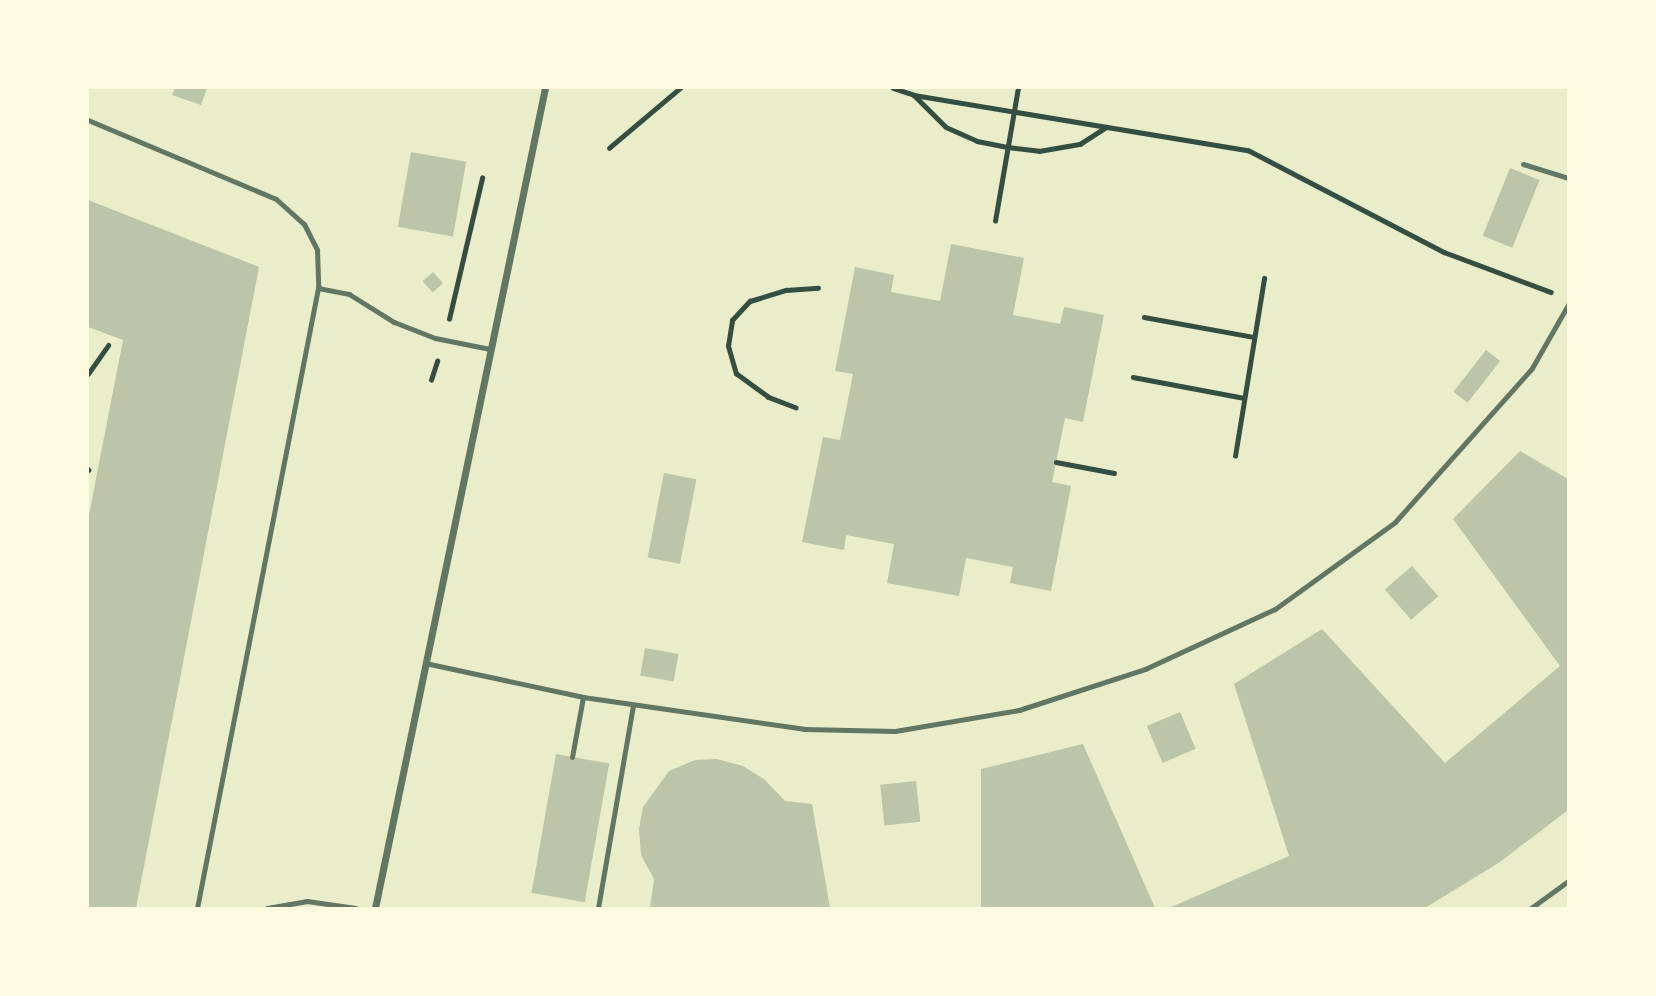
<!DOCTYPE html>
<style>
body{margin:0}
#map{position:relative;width:1656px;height:996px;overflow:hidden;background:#e9edc9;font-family:Inter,sans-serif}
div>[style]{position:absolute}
.building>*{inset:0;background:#bcc5a7;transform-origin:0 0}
.path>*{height:4.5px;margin:-2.25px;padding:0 2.25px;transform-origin:2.25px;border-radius:2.25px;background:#344e41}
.service>*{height:5px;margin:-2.5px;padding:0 2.5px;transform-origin:2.5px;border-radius:2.5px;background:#617663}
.minor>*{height:7px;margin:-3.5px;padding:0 3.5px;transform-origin:3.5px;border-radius:3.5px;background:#617663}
span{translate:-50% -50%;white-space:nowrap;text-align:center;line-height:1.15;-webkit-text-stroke:7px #fefae0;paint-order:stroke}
.frame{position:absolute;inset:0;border:89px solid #fefae0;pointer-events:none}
</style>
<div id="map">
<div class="building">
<i style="clip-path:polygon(175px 88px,207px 88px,201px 105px,172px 95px)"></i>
<i style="left:411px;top:152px;width:56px;height:76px;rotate:10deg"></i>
<i style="left:1510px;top:168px;width:32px;height:73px;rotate:22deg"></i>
<i style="clip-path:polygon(88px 200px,259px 267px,136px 908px,88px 908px,88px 520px,123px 340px,88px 327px)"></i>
<i style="clip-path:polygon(951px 244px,1024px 258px,1013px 315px,1060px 324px,1064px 307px,1104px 315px,1083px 422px,1065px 418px,1052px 482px,1071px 486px,1051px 591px,1010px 583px,1013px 567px,966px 558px,959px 596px,887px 583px,894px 544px,846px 535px,844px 550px,802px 542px,823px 437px,840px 440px,853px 374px,835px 371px,855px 267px,894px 275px,891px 292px,940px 301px)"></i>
<i style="left:433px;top:272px;width:15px;height:14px;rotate:48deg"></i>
<i style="left:1486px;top:350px;width:18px;height:53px;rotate:38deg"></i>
<i style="clip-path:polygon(1520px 451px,1568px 479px,1568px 810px,1500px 862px,1425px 908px,1169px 908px,1289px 856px,1234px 684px,1322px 629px,1445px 763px,1560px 666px,1453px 519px)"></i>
<i style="left:664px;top:473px;width:33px;height:86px;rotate:11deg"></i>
<i style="left:1412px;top:566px;width:40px;height:36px;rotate:49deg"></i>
<i style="left:645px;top:648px;width:34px;height:28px;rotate:10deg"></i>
<i style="left:1180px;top:712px;width:40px;height:36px;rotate:67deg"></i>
<i style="clip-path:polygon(1083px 744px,1155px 908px,981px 908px,981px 769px)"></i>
<i style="left:556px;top:754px;width:54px;height:141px;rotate:10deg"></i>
<i style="clip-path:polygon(717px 759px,743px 766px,765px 780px,785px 801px,812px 804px,830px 908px,650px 908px,654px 879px,641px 855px,639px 829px,643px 807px,669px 771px,695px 760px)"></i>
<i style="left:916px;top:781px;width:41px;height:36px;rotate:84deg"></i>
</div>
<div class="path">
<i style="left:893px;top:88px;width:22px;rotate:18deg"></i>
<i style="left:914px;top:95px;width:338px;rotate:9.4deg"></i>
<i style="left:1248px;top:150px;width:221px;rotate:27.5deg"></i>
<i style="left:1444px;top:252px;width:114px;rotate:20.5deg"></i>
<i style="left:914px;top:95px;width:45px;rotate:45deg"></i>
<i style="left:946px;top:127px;width:34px;rotate:24deg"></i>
<i style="left:977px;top:141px;width:32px;rotate:11deg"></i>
<i style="left:1008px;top:147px;width:31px;rotate:7deg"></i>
<i style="left:1039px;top:151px;width:42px;rotate:-9.7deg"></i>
<i style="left:1080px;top:144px;width:31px;rotate:-33deg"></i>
<i style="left:609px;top:148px;width:93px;rotate:-40.2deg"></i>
<i style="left:995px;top:221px;width:135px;rotate:-80.2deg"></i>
<i style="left:1144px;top:317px;width:112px;rotate:10.3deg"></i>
<i style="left:449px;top:319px;width:145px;rotate:-76.8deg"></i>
<i style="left:88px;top:374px;width:35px;rotate:-55deg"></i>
<i style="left:1133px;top:377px;width:113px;rotate:10.7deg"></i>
<i style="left:431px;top:380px;width:20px;rotate:-72deg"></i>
<i style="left:796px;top:408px;width:30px;rotate:-159deg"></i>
<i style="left:768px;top:397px;width:39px;rotate:-144deg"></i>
<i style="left:736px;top:374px;width:29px;rotate:-106deg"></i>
<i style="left:728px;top:346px;width:26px;rotate:-81deg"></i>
<i style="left:732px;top:320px;width:26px;rotate:-47deg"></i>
<i style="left:750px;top:301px;width:38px;rotate:-17deg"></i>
<i style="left:786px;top:290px;width:32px;rotate:-4deg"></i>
<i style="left:1235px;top:456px;width:180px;rotate:-80.7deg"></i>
<i style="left:1056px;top:462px;width:59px;rotate:10.7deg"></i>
<i style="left:88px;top:469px;width:1px;rotate:45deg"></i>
</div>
<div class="service">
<i style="left:88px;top:120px;width:204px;rotate:22.8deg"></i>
<i style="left:276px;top:199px;width:38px;rotate:42deg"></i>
<i style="left:304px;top:224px;width:29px;rotate:63deg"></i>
<i style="left:317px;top:250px;width:38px;rotate:88deg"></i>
<i style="left:318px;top:288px;width:632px;rotate:101.04deg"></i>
<i style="left:1523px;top:164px;width:47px;rotate:17.3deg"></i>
<i style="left:318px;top:288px;width:32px;rotate:11deg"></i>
<i style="left:349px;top:294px;width:53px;rotate:31.9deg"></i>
<i style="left:394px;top:322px;width:44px;rotate:21.3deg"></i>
<i style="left:435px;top:338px;width:56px;rotate:11.3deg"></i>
<i style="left:425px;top:663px;width:162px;rotate:12.1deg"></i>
<i style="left:583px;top:697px;width:223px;rotate:8.2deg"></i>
<i style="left:804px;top:729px;width:91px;rotate:1.3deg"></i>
<i style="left:895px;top:731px;width:126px;rotate:-9.6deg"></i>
<i style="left:1019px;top:710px;width:133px;rotate:-18deg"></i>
<i style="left:1145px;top:669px;width:143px;rotate:-24.8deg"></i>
<i style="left:1275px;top:609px;width:148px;rotate:-35.9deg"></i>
<i style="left:1395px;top:522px;width:206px;rotate:-48.3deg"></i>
<i style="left:1532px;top:368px;width:73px;rotate:-60.3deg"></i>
<i style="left:572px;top:757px;width:61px;rotate:-79.6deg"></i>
<i style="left:267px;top:908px;width:41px;rotate:-9.9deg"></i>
<i style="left:307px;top:901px;width:49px;rotate:8.1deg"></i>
<i style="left:598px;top:908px;width:206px;rotate:-80.2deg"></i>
<i style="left:1531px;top:908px;width:46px;rotate:-36.1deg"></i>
</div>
<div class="minor">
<i style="left:375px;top:908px;width:837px;rotate:-78.29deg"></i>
</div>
<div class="frame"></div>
</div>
